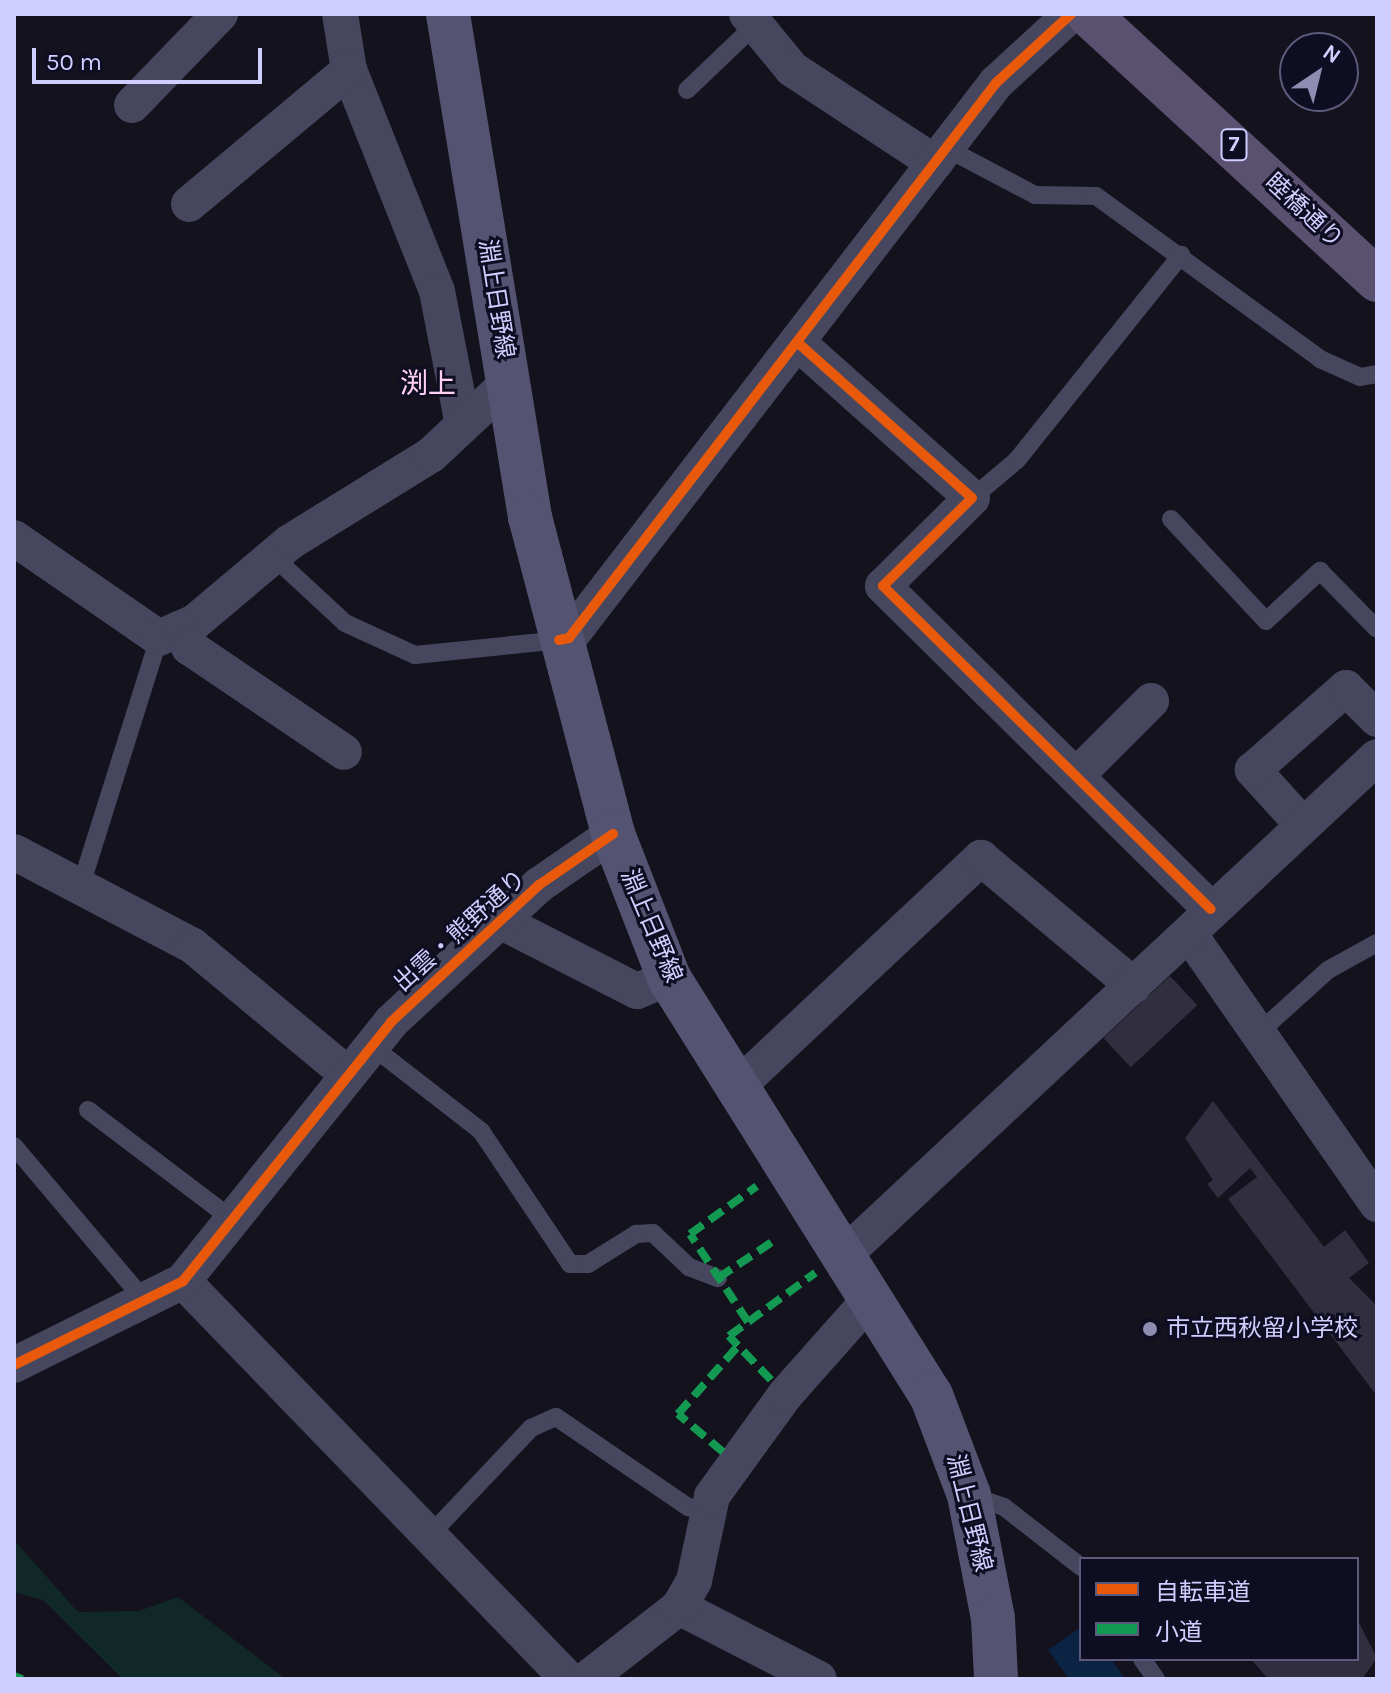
<!DOCTYPE html>
<meta charset="utf-8">
<style>
body{margin:0}
#map{position:relative;width:1391px;height:1693px;overflow:hidden;background:#13121d;font-family:Karla,"Noto Sans JP",sans-serif}
div>[style]{position:absolute}
.green>*{inset:0;background:#102827}
.water>*{inset:0;background:#0c2444}
.building>*{inset:0;background:#312f3f;transform-origin:0 0}
.service>*{height:18px;margin:-9px;padding:0 9px;transform-origin:9px;border-radius:9px;background:#46465e}
.minor>*{height:36px;margin:-18px;padding:0 18px;transform-origin:18px;border-radius:18px;background:#46465e}
.secondary>*{height:44px;margin:-22px;padding:0 22px;transform-origin:22px;border-radius:22px;background:#545371}
.primary>*{height:44px;margin:-22px;padding:0 22px;transform-origin:22px;border-radius:22px;background:#5a5070}
.quiet>*{height:8px;margin-top:-4px;transform-origin:0;background:repeating-linear-gradient(90deg,#139951 0 16px,transparent 0 24px)}
.cycleway>*{height:10px;margin:-5px;padding:0 5px;transform-origin:5px;border-radius:5px;background:#e8590c}
.dots>*{width:22px;height:22px;translate:-50% -50%;box-sizing:border-box;border:4px solid #0f0d22;border-radius:50%}
span{translate:-50% -50%;white-space:nowrap;text-align:center;line-height:1.15;-webkit-text-stroke:6px #0f0d22;paint-order:stroke}
.shield-label span{padding:2px 6px;background:#0f0d22;border:2px solid;border-radius:6px;-webkit-text-stroke-width:0}
.shield-label{font-size:22px;color:#d0ceff;font-weight:700}
.street-label{font-size:24px;color:#d0ceff}
.poi-label{font-size:24px;color:#d0ceff}
.left{translate:0 -50%;text-align:left}
.quarter-label{font-size:28px;color:#ffd0f1}
.frame{position:absolute;inset:0;border:16px solid #d0ceff;pointer-events:none}
.legend{position:absolute;left:1079px;top:1557px;width:280px;height:104px;box-sizing:border-box;background:#0f0d22;border:2px solid #5c5a7a;margin:0;padding:10px 14px;list-style:none;font-size:24px;color:#d0ceff}
.legend li{display:flex;align-items:center;gap:16px;height:40px}
.legend b{width:40px;border:2px solid #5c5a7a}
.north{position:absolute;left:1279px;top:32px;width:80px;height:80px;box-sizing:border-box;background:#0f0d22;border:2px solid #5c5a7a;border-radius:50%;rotate:35deg;font-size:22px;font-weight:700;line-height:32px;text-align:center;color:#d0ceff}
.north::after{content:'';display:block;margin:auto;width:28px;height:36px;background:#8e8cb0;clip-path:polygon(50% 0,100% 100%,50% 72%,0 100%)}
.scale{position:absolute;left:32px;top:48px;width:230px;height:36px;box-sizing:border-box;border:4px solid #d0ceff;border-top:0;padding-left:10px;font-size:24px;line-height:28px;white-space:nowrap;color:#d0ceff;-webkit-text-stroke:6px #0f0d22;paint-order:stroke}
</style>
<div id="map">
<div class="green">
<i style="clip-path:polygon(14px 1540px,78px 1612px,139px 1611px,178px 1597px,286px 1679px,123px 1679px,43px 1600px,14px 1592px)"></i>
</div>
<div class="water">
<i style="clip-path:polygon(1081px 1627px,1081px 1659px,1111px 1659px,1125px 1679px,1069px 1679px,1048px 1650px)"></i>
</div>
<div class="building">
<i style="left:1170px;top:976px;width:40px;height:91px;rotate:47deg"></i>
<i style="clip-path:polygon(1213px 1101px,1324px 1247px,1345px 1230px,1369px 1263px,1349px 1278px,1377px 1306px,1377px 1396px,1228px 1199px,1257px 1177px,1250px 1168px,1218px 1198px,1207px 1184px,1213px 1180px,1185px 1138px)"></i>
<i style="clip-path:polygon(1357px 1619px,1377px 1658px,1362px 1679px,1268px 1679px,1251px 1659px,1357px 1659px)"></i>
</div>
<div class="service">
<i style="left:687px;top:90px;width:97px;rotate:-43.7deg"></i>
<i style="left:946px;top:148px;width:101px;rotate:27.8deg"></i>
<i style="left:1035px;top:195px;width:61px;rotate:0.9deg"></i>
<i style="left:1096px;top:196px;width:277px;rotate:36deg"></i>
<i style="left:1320px;top:359px;width:44px;rotate:24.2deg"></i>
<i style="left:1360px;top:377px;width:17px;rotate:-10deg"></i>
<i style="left:972px;top:498px;width:59px;rotate:-40.2deg"></i>
<i style="left:1017px;top:460px;width:263px;rotate:-51.3deg"></i>
<i style="left:1171px;top:519px;width:139px;rotate:47deg"></i>
<i style="left:1266px;top:621px;width:74px;rotate:-42.8deg"></i>
<i style="left:1320px;top:571px;width:81px;rotate:45.5deg"></i>
<i style="left:276px;top:559px;width:94px;rotate:42.8deg"></i>
<i style="left:345px;top:623px;width:77px;rotate:24.6deg"></i>
<i style="left:415px;top:655px;width:145px;rotate:-5.9deg"></i>
<i style="left:82px;top:882px;width:256px;rotate:-72.5deg"></i>
<i style="left:1255px;top:1036px;width:98px;rotate:-42.1deg"></i>
<i style="left:1328px;top:970px;width:56px;rotate:-28.9deg"></i>
<i style="left:369px;top:1044px;width:142px;rotate:37.8deg"></i>
<i style="left:481px;top:1131px;width:160px;rotate:56.2deg"></i>
<i style="left:570px;top:1264px;width:18px"></i>
<i style="left:588px;top:1264px;width:57px;rotate:-32deg"></i>
<i style="left:636px;top:1234px;width:17px;rotate:-3deg"></i>
<i style="left:653px;top:1233px;width:50px;rotate:43.4deg"></i>
<i style="left:689px;top:1267px;width:31px;rotate:21deg"></i>
<i style="left:88px;top:1110px;width:182px;rotate:37.2deg"></i>
<i style="left:14px;top:1146px;width:202px;rotate:49.8deg"></i>
<i style="left:972px;top:1496px;width:34px;rotate:19deg"></i>
<i style="left:1004px;top:1507px;width:98px;rotate:37.9deg"></i>
<i style="left:428px;top:1537px;width:150px;rotate:-46.6deg"></i>
<i style="left:531px;top:1428px;width:27px;rotate:-24deg"></i>
<i style="left:556px;top:1417px;width:160px;rotate:34.3deg"></i>
<i style="left:688px;top:1507px;width:21px;rotate:11deg"></i>
<i style="left:1142px;top:1659px;width:24px;rotate:55deg"></i>
</div>
<div class="minor">
<i style="left:340px;top:14px;width:57px;rotate:80.9deg"></i>
<i style="left:349px;top:70px;width:238px;rotate:68.3deg"></i>
<i style="left:437px;top:291px;width:136px;rotate:79deg"></i>
<i style="left:747px;top:14px;width:71px;rotate:50.7deg"></i>
<i style="left:792px;top:69px;width:171px;rotate:33.3deg"></i>
<i style="left:132px;top:105px;width:127px;rotate:-46deg"></i>
<i style="left:189px;top:204px;width:209px;rotate:-39.9deg"></i>
<i style="left:797px;top:342px;width:234px;rotate:41.7deg"></i>
<i style="left:972px;top:498px;width:125px;rotate:135.3deg"></i>
<i style="left:883px;top:586px;width:460px;rotate:44.6deg"></i>
<i style="left:14px;top:538px;width:176px;rotate:34.6deg"></i>
<i style="left:159px;top:638px;width:39px;rotate:-24deg"></i>
<i style="left:195px;top:622px;width:124px;rotate:-40.1deg"></i>
<i style="left:290px;top:542px;width:166px;rotate:-31.7deg"></i>
<i style="left:431px;top:455px;width:107px;rotate:-43.1deg"></i>
<i style="left:179px;top:629px;width:21px;rotate:61deg"></i>
<i style="left:189px;top:647px;width:187px;rotate:34.1deg"></i>
<i style="left:559px;top:640px;width:10px;rotate:-11deg"></i>
<i style="left:569px;top:638px;width:700px;rotate:-52.43deg"></i>
<i style="left:996px;top:83px;width:102px;rotate:-42.6deg"></i>
<i style="left:1079px;top:773px;width:102px;rotate:-45deg"></i>
<i style="left:1301px;top:823px;width:72px;rotate:-132.2deg"></i>
<i style="left:1253px;top:770px;width:124px;rotate:-41.4deg"></i>
<i style="left:1346px;top:688px;width:44px;rotate:45deg"></i>
<i style="left:14px;top:852px;width:202px;rotate:27.7deg"></i>
<i style="left:193px;top:946px;width:199px;rotate:39.7deg"></i>
<i style="left:500px;top:921px;width:154px;rotate:27.1deg"></i>
<i style="left:637px;top:991px;width:35px;rotate:-22deg"></i>
<i style="left:1190px;top:935px;width:328px;rotate:55.2deg"></i>
<i style="left:737px;top:1087px;width:335px;rotate:-43.2deg"></i>
<i style="left:981px;top:858px;width:199px;rotate:39.9deg"></i>
<i style="left:844px;top:1255px;width:729px;rotate:-43.06deg"></i>
<i style="left:183px;top:1281px;width:554px;rotate:45.95deg"></i>
<i style="left:14px;top:1365px;width:189px;rotate:-26.4deg"></i>
<i style="left:183px;top:1281px;width:332px;rotate:-51.2deg"></i>
<i style="left:391px;top:1022px;width:202px;rotate:-42.8deg"></i>
<i style="left:539px;top:885px;width:90px;rotate:-34.6deg"></i>
<i style="left:679px;top:1607px;width:157px;rotate:27.2deg"></i>
<i style="left:587px;top:1679px;width:117px;rotate:-38deg"></i>
<i style="left:679px;top:1607px;width:30px;rotate:-60deg"></i>
<i style="left:694px;top:1581px;width:87px;rotate:-78deg"></i>
<i style="left:712px;top:1496px;width:125px;rotate:-54.1deg"></i>
<i style="left:785px;top:1395px;width:131px;rotate:-48.4deg"></i>
</div>
<div class="secondary">
<i style="left:448px;top:14px;width:510px;rotate:80.74deg"></i>
<i style="left:530px;top:517px;width:328px;rotate:75.3deg"></i>
<i style="left:613px;top:834px;width:155px;rotate:68.7deg"></i>
<i style="left:669px;top:978px;width:492px;rotate:57.9deg"></i>
<i style="left:931px;top:1395px;width:107px;rotate:69.2deg"></i>
<i style="left:969px;top:1495px;width:126px;rotate:79deg"></i>
<i style="left:993px;top:1619px;width:60px;rotate:87.1deg"></i>
</div>
<div class="primary">
<i style="left:1088px;top:14px;width:393px;rotate:42.6deg"></i>
</div>
<div class="quiet">
<i style="left:718px;top:1278px;width:65px;rotate:-33.7deg"></i>
<i style="left:748px;top:1322px;width:105px;rotate:-123.4deg"></i>
<i style="left:690px;top:1234px;width:82px;rotate:-35.6deg"></i>
<i style="left:771px;top:1380px;width:61px;rotate:-133.7deg"></i>
<i style="left:729px;top:1336px;width:107px;rotate:-36.2deg"></i>
<i style="left:723px;top:1452px;width:59px;rotate:-139.8deg"></i>
<i style="left:678px;top:1414px;width:91px;rotate:-48.6deg"></i>
<i style="left:14px;top:1676px;width:9px;rotate:21deg"></i>
</div>
<div class="cycleway">
<i style="left:797px;top:342px;width:234px;rotate:41.7deg"></i>
<i style="left:972px;top:498px;width:125px;rotate:135.3deg"></i>
<i style="left:883px;top:586px;width:460px;rotate:44.6deg"></i>
<i style="left:559px;top:640px;width:10px;rotate:-11deg"></i>
<i style="left:569px;top:638px;width:700px;rotate:-52.43deg"></i>
<i style="left:996px;top:83px;width:102px;rotate:-42.6deg"></i>
<i style="left:14px;top:1365px;width:189px;rotate:-26.4deg"></i>
<i style="left:183px;top:1281px;width:332px;rotate:-51.2deg"></i>
<i style="left:391px;top:1022px;width:202px;rotate:-42.8deg"></i>
<i style="left:539px;top:885px;width:90px;rotate:-34.6deg"></i>
</div>
<div class="dots">
<i style="left:1150px;top:1329px;background:#8e8cb0"></i>
</div>
<div class="shield-label">
<span style="left:1234px;top:145px">7</span>
</div>
<div class="street-label">
<span style="left:1304px;top:211px;rotate:43deg">睦橋通り</span>
<span style="left:496px;top:299px;rotate:81deg">淵上日野線</span>
<span style="left:651px;top:926px;rotate:67deg">淵上日野線</span>
<span style="left:460px;top:931px;rotate:-42deg">出雲・熊野通り</span>
<span style="left:969px;top:1513px;rotate:76deg">淵上日野線</span>
</div>
<div class="poi-label">
<span class="left" style="left:1166px;top:1329px">市立西秋留小学校</span>
</div>
<div class="quarter-label">
<span style="left:428px;top:384px">渕上</span>
</div>
<div class="frame"></div>
<ul class="legend">
<li><b style="height:10px;background:#e8590c"></b>自転車道</li>
<li><b style="height:10px;background:#139951"></b>小道</li>
</ul>
<div class="north">N</div>
<div class="scale">50 m</div>
</div>
